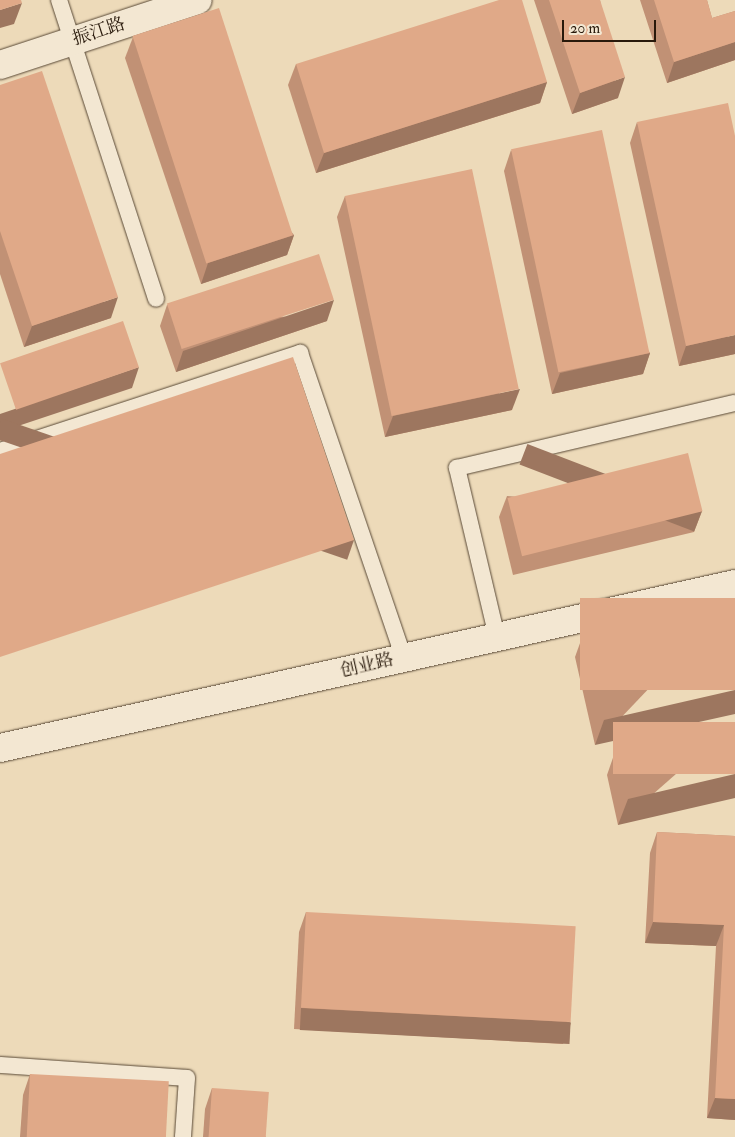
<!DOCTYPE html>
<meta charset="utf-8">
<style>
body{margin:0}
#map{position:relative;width:735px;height:1137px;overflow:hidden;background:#eddab9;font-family:"IM FELL Double Pica","Noto Serif SC",serif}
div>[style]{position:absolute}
.roads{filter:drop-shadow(0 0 1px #594936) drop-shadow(0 0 1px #594936)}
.service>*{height:16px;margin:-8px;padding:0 8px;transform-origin:8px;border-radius:8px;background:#f3e7d2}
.minor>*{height:28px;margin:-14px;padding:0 14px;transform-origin:14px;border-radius:14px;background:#f3e7d2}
.wall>*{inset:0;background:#c19175}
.shaded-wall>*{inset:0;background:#9d765f;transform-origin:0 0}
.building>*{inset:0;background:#e0a988;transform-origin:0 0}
span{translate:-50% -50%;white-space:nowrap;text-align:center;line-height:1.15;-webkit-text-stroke:4px #f3e7d2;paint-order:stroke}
.street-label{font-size:18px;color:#28190b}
.scale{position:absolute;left:562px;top:20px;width:94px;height:22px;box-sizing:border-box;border:2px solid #28190b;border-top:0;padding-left:6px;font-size:15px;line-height:18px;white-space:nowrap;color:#28190b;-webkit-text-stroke:4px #f3e7d2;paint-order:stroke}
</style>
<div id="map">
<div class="roads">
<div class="service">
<i style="left:59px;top:0;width:314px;rotate:72deg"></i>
<i style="left:0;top:451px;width:316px;rotate:-18.1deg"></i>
<i style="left:300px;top:353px;width:322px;rotate:71.2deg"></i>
<i style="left:497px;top:637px;width:174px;rotate:-103.3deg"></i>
<i style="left:457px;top:468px;width:285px;rotate:-13.2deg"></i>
<i style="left:0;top:1065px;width:187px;rotate:4deg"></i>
<i style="left:187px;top:1078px;width:59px;rotate:93.9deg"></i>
</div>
<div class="minor">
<i style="left:0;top:65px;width:208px;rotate:-18.2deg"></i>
<i style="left:0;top:748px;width:753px;rotate:-12.58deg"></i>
</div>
</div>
<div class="wall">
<i style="clip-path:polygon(534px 0,600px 0,618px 98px,572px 114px)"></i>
<i style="clip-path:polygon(640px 0,707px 0,712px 18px,735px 11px,735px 60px,667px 83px)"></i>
<i style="clip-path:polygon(133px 37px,294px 235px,287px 255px,201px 284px,125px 58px)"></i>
<i style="clip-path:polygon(296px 64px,547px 82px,540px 103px,316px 173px,288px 85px)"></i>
<i style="clip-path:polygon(0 85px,111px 318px,24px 347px,0 274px)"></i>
<i style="clip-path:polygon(637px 122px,735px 354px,679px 366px,630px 143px)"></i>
<i style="clip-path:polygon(511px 150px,650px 353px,643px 374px,552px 394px,504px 171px)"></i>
<i style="clip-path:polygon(345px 196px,512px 410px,385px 437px,337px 217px)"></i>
<i style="clip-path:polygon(167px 305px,327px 321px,176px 372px,160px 326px)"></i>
<i style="clip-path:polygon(507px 496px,702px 511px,694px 532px,513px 575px,499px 517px)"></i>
<i style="clip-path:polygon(735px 598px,595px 745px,575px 657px,584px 632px)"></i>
<i style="clip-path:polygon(735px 722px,618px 825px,607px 775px,616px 749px)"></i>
<i style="clip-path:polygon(657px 832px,735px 836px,735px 1120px,707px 1118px,716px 946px,645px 943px,650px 853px)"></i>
<i style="clip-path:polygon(306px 912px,571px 1023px,563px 1044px,294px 1029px,299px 932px)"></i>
<i style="clip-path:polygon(30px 1074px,166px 1137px,20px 1137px,23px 1095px)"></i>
<i style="clip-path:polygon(212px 1088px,266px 1137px,203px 1137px,205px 1109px)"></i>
</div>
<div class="shaded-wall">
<i style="clip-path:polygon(22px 3px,14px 24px,0 28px,0 10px)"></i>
<i style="clip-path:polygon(735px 42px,735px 60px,667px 83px,674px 62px)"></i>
<i style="clip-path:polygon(625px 77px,618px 98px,572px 114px,580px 93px)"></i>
<i style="clip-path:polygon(547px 82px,540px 103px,316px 173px,324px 153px)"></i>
<i style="clip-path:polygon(294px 235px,287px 255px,201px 284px,208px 263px)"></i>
<i style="clip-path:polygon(118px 297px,111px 318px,24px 347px,32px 326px)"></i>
<i style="clip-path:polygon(334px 300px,327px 321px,176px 372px,183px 351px)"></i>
<i style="clip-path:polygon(735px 335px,735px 354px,679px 366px,686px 346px)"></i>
<i style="clip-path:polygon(650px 353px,643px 374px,552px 394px,560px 373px)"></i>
<i style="clip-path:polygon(139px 367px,132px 388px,0 432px,0 414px)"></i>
<i style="clip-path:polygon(520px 389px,512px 410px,385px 437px,393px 416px)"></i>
<i style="left:702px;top:511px;width:22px;height:187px;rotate:111deg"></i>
<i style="left:354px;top:540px;width:21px;height:373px;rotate:109deg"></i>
<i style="clip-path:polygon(735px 690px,735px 714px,595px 745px,604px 720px)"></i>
<i style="clip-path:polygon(735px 774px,735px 798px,618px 825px,628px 799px)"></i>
<i style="clip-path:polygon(653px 922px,724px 925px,716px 946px,645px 943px)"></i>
<i style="left:301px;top:1008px;width:270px;height:22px;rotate:3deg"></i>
<i style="clip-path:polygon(715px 1098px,735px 1099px,735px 1120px,707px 1118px)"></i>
</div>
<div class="building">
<i style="clip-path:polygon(0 0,21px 0,22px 3px,0 10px)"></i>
<i style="clip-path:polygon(499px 0,522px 0,547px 82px,324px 153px,296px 64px)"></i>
<i style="clip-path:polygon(549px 0,600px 0,625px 77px,580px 93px)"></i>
<i style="clip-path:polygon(654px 0,707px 0,712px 18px,735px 11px,735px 42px,674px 62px)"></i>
<i style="left:219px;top:8px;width:239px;height:91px;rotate:72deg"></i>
<i style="clip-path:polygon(42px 71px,118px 297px,32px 326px,0 231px,0 85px)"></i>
<i style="clip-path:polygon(728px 103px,735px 136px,735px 335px,686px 346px,637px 122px)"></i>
<i style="left:602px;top:130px;width:228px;height:93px;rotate:78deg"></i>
<i style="left:472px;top:169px;width:225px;height:130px;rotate:78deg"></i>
<i style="left:319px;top:254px;width:48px;height:160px;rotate:72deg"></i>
<i style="left:123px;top:321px;width:49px;height:130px;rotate:71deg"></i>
<i style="clip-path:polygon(293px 357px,354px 540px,0 657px,0 454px)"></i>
<i style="left:688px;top:453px;width:60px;height:186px;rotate:76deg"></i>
<i style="left:735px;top:598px;width:92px;height:155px;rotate:90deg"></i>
<i style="left:735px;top:722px;width:52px;height:122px;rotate:90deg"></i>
<i style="clip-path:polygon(657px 832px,735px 836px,735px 1099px,715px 1098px,724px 925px,653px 922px)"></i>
<i style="left:306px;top:912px;width:270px;height:96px;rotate:3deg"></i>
<i style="left:30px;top:1074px;width:139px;height:63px;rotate:3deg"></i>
<i style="left:212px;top:1088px;width:57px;height:49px;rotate:4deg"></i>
</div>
<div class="street-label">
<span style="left:99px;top:32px;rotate:-18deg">振江路</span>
<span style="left:367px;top:666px;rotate:-13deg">创业路</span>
</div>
<div class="scale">20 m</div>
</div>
